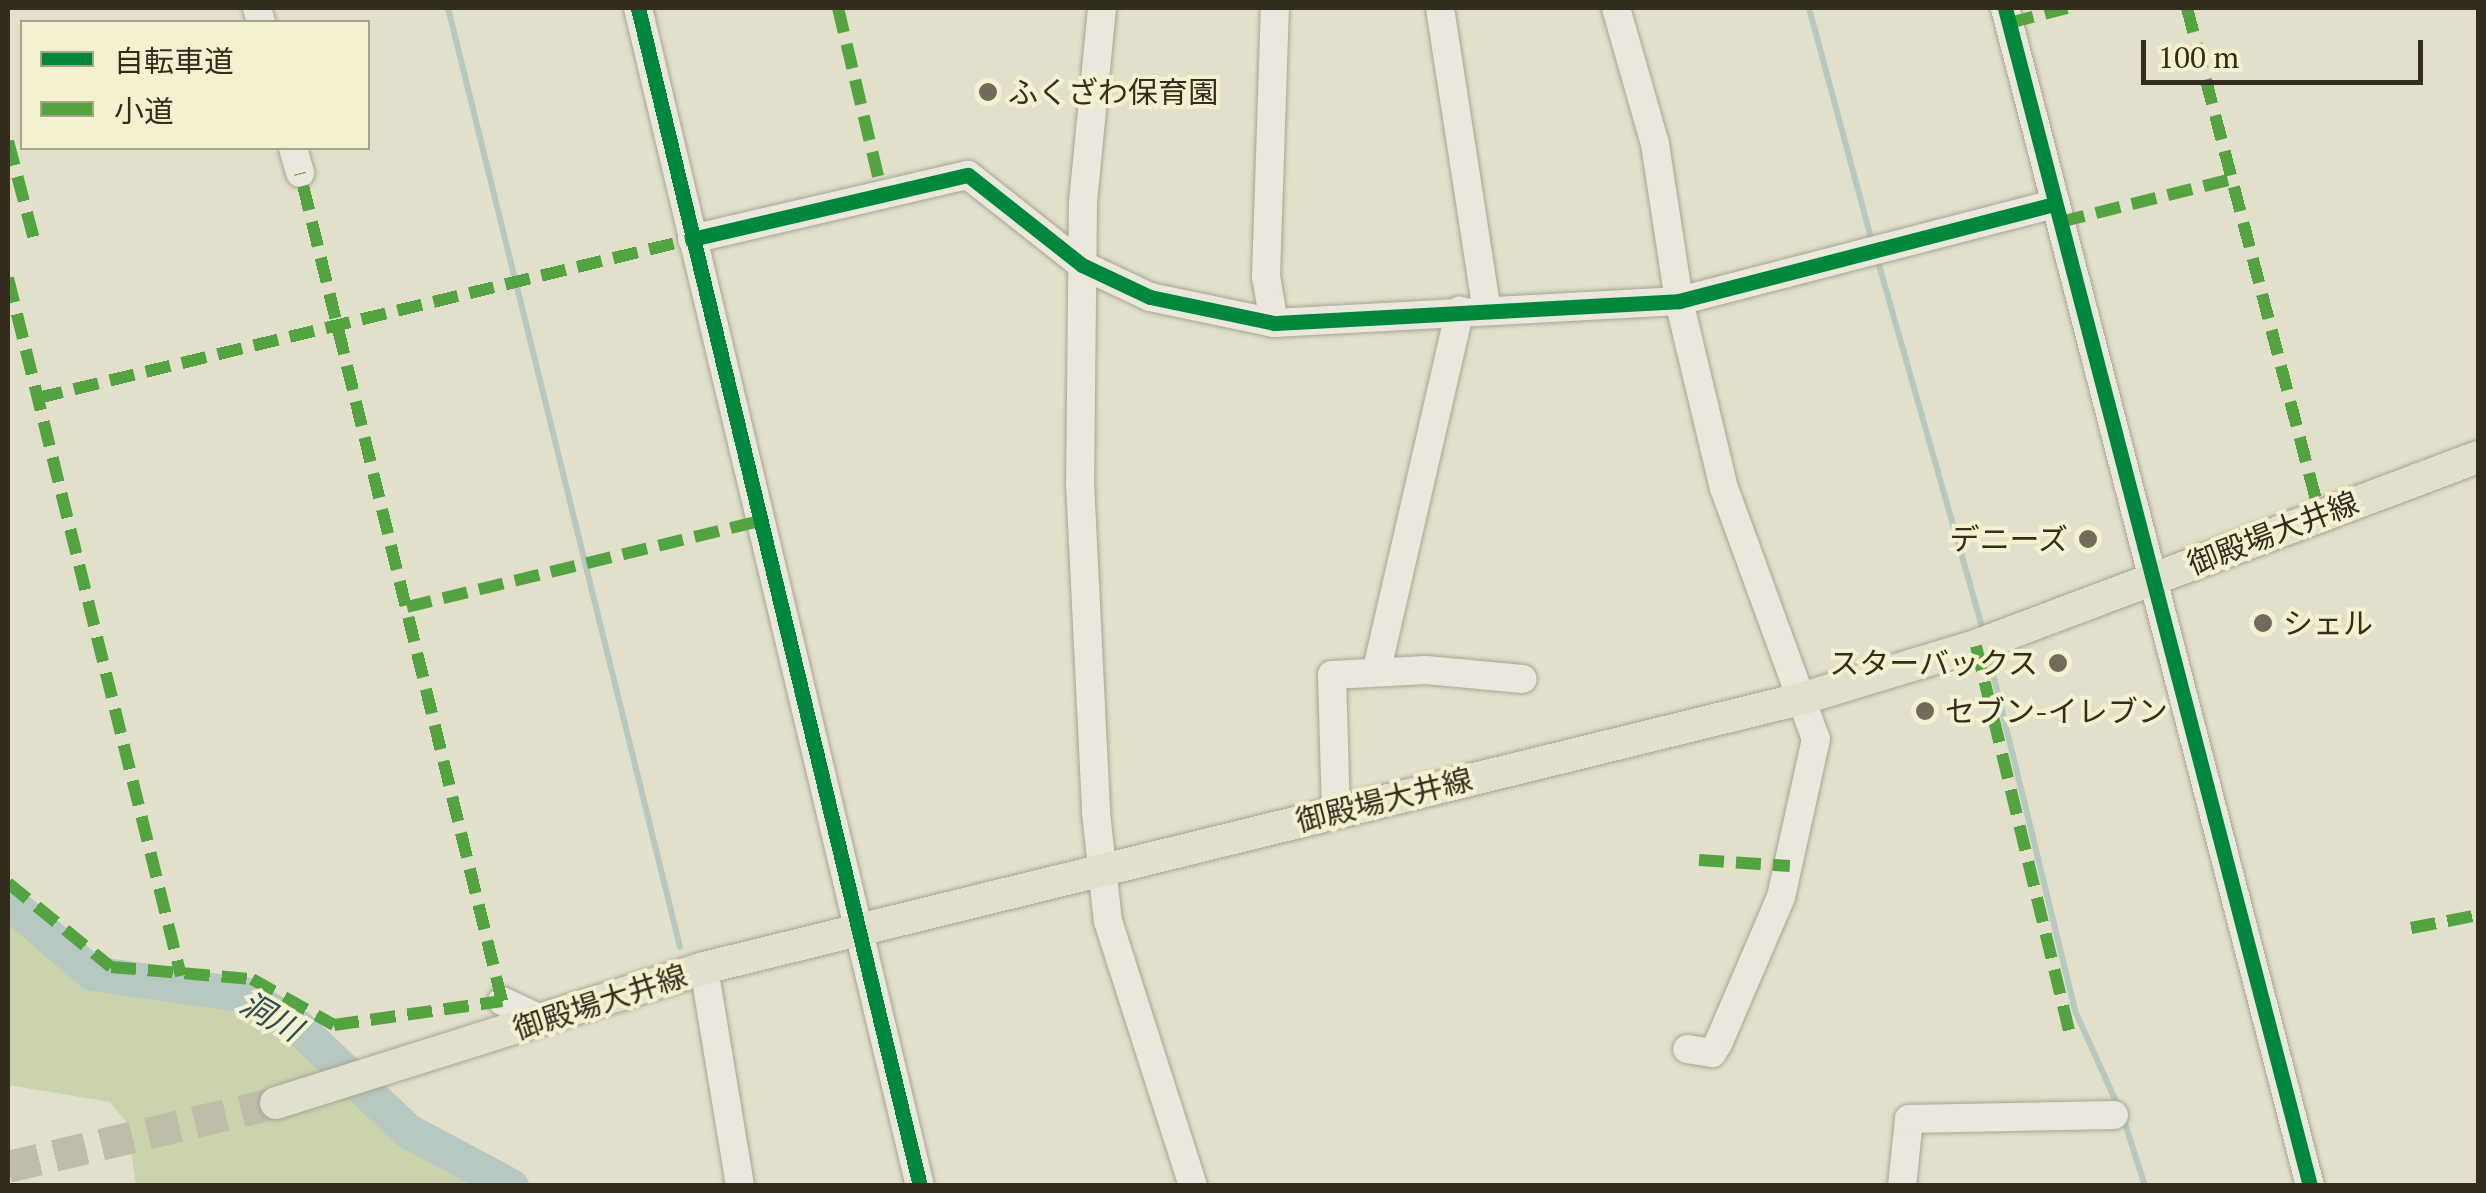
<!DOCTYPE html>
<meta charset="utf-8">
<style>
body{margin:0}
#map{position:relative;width:2486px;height:1193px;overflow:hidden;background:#e2e0ca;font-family:"PT Serif","Noto Sans JP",serif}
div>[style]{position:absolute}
.green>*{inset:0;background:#cbd3ad}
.stream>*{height:6px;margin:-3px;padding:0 3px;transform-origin:3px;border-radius:3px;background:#b6c8c0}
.river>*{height:35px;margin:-17.5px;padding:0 17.5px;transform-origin:17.5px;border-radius:17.5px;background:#b6c8c0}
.major-tunnel>*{height:32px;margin-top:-16px;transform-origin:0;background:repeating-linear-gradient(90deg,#bfbca7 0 32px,transparent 0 48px)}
.roads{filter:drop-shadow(0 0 2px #a7a494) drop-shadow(0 0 2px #a7a494)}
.minor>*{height:28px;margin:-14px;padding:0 14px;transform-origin:14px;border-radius:14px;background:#eae8dc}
.major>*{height:32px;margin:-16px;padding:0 16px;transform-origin:16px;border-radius:16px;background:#e1dfcd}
.quiet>*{height:12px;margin-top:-6px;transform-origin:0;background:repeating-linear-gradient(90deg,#53a441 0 25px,transparent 0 37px)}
.cycleway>*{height:15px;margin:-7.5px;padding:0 7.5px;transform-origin:7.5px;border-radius:7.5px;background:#00873e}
.dots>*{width:28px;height:28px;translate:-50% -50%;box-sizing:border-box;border:5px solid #f3f1cf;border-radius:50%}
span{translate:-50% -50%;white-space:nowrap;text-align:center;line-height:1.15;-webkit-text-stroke:8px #f3f1cf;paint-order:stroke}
.poi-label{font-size:30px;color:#342d1d}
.left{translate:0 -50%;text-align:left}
.right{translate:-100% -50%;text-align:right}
.street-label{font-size:30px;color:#342d1d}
.water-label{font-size:32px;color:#2c4d53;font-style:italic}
.frame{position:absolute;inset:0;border:10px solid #342d1d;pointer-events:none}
.legend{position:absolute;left:20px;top:20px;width:350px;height:130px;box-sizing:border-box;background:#f3f1cf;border:2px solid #a7a388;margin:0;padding:12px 18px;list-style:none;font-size:30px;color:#342d1d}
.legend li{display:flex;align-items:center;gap:20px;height:50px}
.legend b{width:50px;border:2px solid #a7a388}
.scale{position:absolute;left:2141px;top:40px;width:282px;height:45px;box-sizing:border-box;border:5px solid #342d1d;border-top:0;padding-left:12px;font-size:30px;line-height:35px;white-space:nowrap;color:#342d1d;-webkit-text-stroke:8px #f3f1cf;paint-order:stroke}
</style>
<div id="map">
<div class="green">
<i style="clip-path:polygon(8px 921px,97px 989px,220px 1003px,281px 1031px,387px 1130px,474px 1185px,136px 1185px,127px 1123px,110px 1102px,8px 1085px)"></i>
</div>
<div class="stream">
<i style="left:448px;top:8px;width:967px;rotate:76.12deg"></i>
<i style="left:1809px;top:8px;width:241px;rotate:74.9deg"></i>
<i style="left:1877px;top:258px;width:388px;rotate:74.1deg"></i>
<i style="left:1988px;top:653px;width:371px;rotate:76.3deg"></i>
<i style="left:2076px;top:1013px;width:102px;rotate:65.7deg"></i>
<i style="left:2123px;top:1117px;width:72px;rotate:72.3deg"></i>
</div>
<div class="river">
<i style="left:8px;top:901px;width:111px;rotate:40.6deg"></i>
<i style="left:92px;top:973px;width:156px;rotate:8.1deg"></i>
<i style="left:246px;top:995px;width:61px;rotate:31.6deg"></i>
<i style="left:298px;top:1027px;width:151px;rotate:43.4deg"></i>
<i style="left:408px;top:1131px;width:117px;rotate:28.1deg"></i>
</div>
<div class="major-tunnel">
<i style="left:8px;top:1167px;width:276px;rotate:-13.4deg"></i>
</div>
<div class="roads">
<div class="minor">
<i style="left:257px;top:8px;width:15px;rotate:74deg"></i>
<i style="left:638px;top:8px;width:1211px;rotate:76.54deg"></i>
<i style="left:1102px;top:8px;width:196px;rotate:95.6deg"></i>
<i style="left:1083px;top:203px;width:279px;rotate:90.6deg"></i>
<i style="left:1080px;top:482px;width:331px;rotate:87.2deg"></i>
<i style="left:1096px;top:813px;width:109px;rotate:83.7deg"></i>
<i style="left:1108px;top:921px;width:278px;rotate:72.2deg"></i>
<i style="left:1440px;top:8px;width:301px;rotate:81.2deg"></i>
<i style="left:1616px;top:8px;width:141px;rotate:74deg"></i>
<i style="left:1655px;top:144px;width:159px;rotate:81.3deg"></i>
<i style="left:1679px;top:301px;width:192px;rotate:76.5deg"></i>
<i style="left:1724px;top:488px;width:267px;rotate:69.9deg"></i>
<i style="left:1816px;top:739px;width:162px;rotate:102.5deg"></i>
<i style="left:1781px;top:897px;width:160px;rotate:113.2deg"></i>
<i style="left:1718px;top:1044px;width:11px;rotate:124deg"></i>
<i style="left:1712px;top:1053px;width:25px;rotate:-171deg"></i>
<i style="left:2005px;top:8px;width:1217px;rotate:75.48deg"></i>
<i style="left:293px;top:148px;width:26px;rotate:74deg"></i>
<i style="left:692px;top:239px;width:283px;rotate:-13.1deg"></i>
<i style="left:968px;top:175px;width:145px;rotate:38.3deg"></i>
<i style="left:1082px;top:265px;width:75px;rotate:25.2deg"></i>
<i style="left:1150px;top:297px;width:127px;rotate:11.8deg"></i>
<i style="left:1274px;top:323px;width:406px;rotate:-3.1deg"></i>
<i style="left:1679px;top:301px;width:388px;rotate:-14.5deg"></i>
<i style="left:1274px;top:323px;width:48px;rotate:-99.7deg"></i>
<i style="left:1266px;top:276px;width:268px;rotate:-88.1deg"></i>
<i style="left:1377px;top:669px;width:368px;rotate:-77deg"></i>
<i style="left:1336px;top:812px;width:137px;rotate:-91.7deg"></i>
<i style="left:1332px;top:675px;width:94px;rotate:-3deg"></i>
<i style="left:1426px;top:670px;width:97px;rotate:5.3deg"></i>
<i style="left:704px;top:968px;width:221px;rotate:80.6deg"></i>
<i style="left:502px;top:1001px;width:45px;rotate:24.9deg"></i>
<i style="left:1902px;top:1186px;width:67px;rotate:-84deg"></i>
<i style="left:1909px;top:1119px;width:205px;rotate:-1.1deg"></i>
</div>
<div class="major">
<i style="left:276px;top:1103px;width:449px;rotate:-17.5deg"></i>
<i style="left:704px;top:968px;width:1133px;rotate:-13.79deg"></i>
<i style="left:1804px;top:698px;width:182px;rotate:-16.9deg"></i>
<i style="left:1978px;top:645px;width:534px;rotate:-20.61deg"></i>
</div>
</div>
<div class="quiet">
<i style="left:838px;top:8px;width:189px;rotate:76.6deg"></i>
<i style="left:2187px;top:8px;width:524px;rotate:75.3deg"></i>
<i style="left:2009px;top:23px;width:60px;rotate:-14.5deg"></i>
<i style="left:8px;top:141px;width:110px;rotate:75.2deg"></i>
<i style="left:2060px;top:222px;width:178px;rotate:-14deg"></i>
<i style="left:8px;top:278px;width:719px;rotate:76.08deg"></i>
<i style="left:38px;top:398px;width:673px;rotate:-13.66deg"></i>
<i style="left:407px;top:607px;width:364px;rotate:-13.7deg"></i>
<i style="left:1976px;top:646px;width:396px;rotate:76.4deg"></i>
<i style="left:1699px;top:860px;width:91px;rotate:3.8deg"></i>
<i style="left:8px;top:883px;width:133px;rotate:39.2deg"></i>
<i style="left:111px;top:967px;width:142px;rotate:4.9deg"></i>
<i style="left:252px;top:979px;width:94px;rotate:29.3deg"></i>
<i style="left:334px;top:1025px;width:170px;rotate:-8.1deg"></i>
<i style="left:502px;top:1001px;width:852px;rotate:-103.71deg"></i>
<i style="left:2411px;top:928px;width:68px;rotate:-11deg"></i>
</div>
<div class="cycleway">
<i style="left:638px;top:8px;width:1211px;rotate:76.54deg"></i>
<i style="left:2005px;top:8px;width:1217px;rotate:75.48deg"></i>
<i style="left:692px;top:239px;width:283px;rotate:-13.1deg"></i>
<i style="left:968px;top:175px;width:145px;rotate:38.3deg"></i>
<i style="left:1082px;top:265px;width:75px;rotate:25.2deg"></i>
<i style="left:1150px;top:297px;width:127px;rotate:11.8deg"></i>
<i style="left:1274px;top:323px;width:406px;rotate:-3.1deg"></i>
<i style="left:1679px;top:301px;width:388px;rotate:-14.5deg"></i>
</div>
<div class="dots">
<i style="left:988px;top:92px;background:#716c5a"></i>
<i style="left:2088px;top:539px;background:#716c5a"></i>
<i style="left:2263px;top:623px;background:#716c5a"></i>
<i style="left:2058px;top:663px;background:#716c5a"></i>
<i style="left:1925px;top:711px;background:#716c5a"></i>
</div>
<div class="poi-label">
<span class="left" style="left:1008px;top:92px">ふくざわ保育園</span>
<span class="right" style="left:2068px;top:539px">デニーズ</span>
<span class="left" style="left:2283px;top:623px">シェル</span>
<span class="right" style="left:2038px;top:663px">スターバックス</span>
<span class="left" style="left:1945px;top:711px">セブン-イレブン</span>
</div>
<div class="street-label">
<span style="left:2273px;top:533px;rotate:-21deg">御殿場大井線</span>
<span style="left:1384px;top:800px;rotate:-14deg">御殿場大井線</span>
<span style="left:600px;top:1002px;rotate:-18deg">御殿場大井線</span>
</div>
<div class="water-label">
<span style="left:271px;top:1016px;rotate:30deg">洞川</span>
</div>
<div class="frame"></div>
<ul class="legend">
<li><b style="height:12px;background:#00873e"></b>自転車道</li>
<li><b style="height:12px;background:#53a441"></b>小道</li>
</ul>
<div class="scale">100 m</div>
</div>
